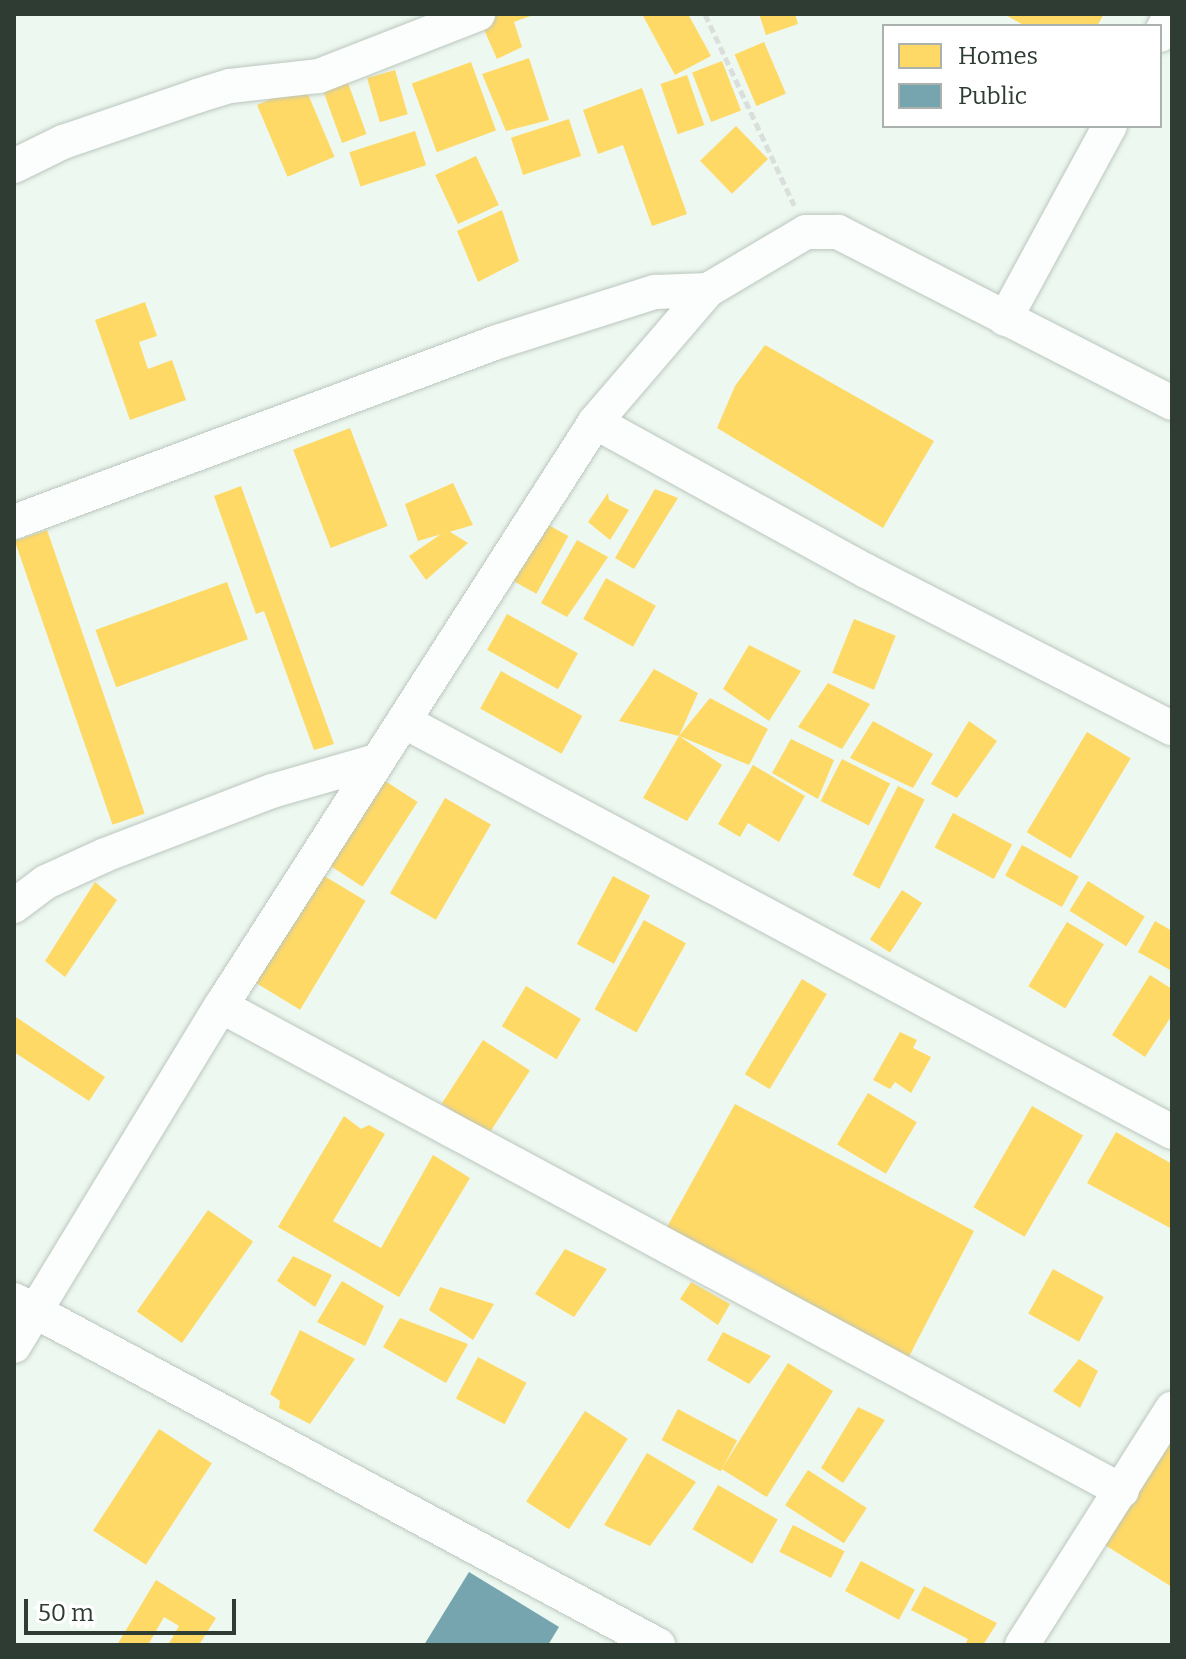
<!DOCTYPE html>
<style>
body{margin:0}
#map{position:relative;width:1186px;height:1659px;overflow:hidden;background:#edf8f0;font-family:Bitter,serif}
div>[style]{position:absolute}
.homes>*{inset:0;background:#ffd966;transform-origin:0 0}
.public>*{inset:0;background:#76a5af}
.path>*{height:5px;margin-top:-2.5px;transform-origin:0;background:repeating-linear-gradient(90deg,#dadedc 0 8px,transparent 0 12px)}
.roads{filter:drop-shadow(0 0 2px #bbc6be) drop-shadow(0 0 2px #bbc6be)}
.minor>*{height:34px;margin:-17px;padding:0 17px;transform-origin:17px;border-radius:17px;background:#fcfefd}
span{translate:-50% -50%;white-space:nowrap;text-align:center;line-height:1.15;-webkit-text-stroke:8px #fff;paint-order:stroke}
.frame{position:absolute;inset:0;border:16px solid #2e3c33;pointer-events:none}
.legend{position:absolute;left:882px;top:24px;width:280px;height:104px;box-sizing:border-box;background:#fff;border:2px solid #abb1ad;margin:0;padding:10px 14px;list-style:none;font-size:24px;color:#2e3c33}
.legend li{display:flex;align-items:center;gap:16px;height:40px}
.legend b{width:40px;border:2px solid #abb1ad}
.scale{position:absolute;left:24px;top:1599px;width:212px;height:36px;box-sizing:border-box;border:4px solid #2e3c33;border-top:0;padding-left:10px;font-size:24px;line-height:28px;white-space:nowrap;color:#2e3c33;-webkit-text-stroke:6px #fff;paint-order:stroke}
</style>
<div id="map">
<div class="homes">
<i style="clip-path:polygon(536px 14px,514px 22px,522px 47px,497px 59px,478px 16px)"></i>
<i style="clip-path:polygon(642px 14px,688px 14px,711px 56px,675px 75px)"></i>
<i style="clip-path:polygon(759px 14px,795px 14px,798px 24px,766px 35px)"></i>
<i style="clip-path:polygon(1004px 14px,1104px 14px,1097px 26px,1025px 26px)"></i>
<i style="left:764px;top:42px;width:56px;height:32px;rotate:67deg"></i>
<i style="clip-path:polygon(529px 58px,549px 120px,506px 131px,482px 74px)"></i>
<i style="left:722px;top:61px;width:53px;height:32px;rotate:69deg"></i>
<i style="left:471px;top:62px;width:73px;height:63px;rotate:70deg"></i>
<i style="left:395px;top:70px;width:46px;height:29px;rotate:74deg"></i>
<i style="left:344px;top:72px;width:66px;height:26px;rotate:70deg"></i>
<i style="left:687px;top:75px;width:53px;height:28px;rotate:71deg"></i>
<i style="left:304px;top:85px;width:78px;height:51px;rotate:67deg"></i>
<i style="clip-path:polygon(642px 88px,687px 214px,652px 226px,623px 145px,598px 154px,583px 110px)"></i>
<i style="left:569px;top:119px;width:39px;height:61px;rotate:72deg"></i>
<i style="left:736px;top:126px;width:46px;height:50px;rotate:46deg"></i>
<i style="left:415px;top:131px;width:36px;height:69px;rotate:72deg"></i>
<i style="left:476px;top:156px;width:54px;height:45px;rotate:65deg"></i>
<i style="clip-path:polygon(502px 210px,519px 261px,478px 282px,457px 231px)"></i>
<i style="clip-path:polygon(145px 302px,157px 336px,139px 342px,148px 369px,172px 360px,186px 400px,130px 420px,95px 320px)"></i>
<i style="clip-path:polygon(765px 345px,934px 441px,883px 528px,717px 428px,735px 386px)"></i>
<i style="left:350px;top:428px;width:105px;height:61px;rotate:69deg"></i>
<i style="clip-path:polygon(453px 483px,473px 525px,418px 541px,405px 504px)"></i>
<i style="clip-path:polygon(241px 486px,334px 744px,314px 750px,264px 611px,256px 614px,214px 496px)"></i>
<i style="clip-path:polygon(655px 489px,678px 498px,634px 569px,615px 558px)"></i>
<i style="clip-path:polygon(608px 493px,609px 500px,629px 510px,610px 540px,588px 522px)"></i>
<i style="left:543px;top:522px;width:29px;height:66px;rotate:29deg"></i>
<i style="left:47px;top:530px;width:300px;height:34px;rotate:71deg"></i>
<i style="clip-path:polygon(447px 530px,468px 543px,426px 580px,409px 556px)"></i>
<i style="clip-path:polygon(577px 540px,608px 557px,567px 617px,541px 603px)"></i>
<i style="left:606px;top:578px;width:57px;height:47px;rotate:29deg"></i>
<i style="left:227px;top:582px;width:61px;height:140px;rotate:70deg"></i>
<i style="left:507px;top:614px;width:81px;height:41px;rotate:29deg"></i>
<i style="left:854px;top:619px;width:45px;height:58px;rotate:22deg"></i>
<i style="clip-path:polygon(749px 645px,801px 671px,769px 721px,723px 689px)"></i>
<i style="clip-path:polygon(654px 669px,698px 693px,679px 736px,619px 721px)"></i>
<i style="left:501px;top:671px;width:93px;height:43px;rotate:29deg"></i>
<i style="clip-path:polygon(828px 683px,870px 704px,842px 749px,798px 727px)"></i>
<i style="clip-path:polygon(710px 698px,768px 729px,749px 765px,679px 736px,722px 765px,687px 821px,643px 798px,679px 736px)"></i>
<i style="clip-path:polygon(873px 721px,933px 754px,913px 788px,850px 758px)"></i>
<i style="clip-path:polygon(969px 721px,997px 741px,957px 798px,931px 784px)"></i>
<i style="left:1087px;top:732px;width:51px;height:117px;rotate:31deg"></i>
<i style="clip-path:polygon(791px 739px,834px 760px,818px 799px,772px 773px)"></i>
<i style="left:842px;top:759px;width:54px;height:47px;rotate:27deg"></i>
<i style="clip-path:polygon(753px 765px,805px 796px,779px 842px,748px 823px,740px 837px,718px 824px)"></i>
<i style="left:379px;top:777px;width:46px;height:101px;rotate:33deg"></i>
<i style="left:898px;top:786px;width:30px;height:100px;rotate:27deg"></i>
<i style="left:445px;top:798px;width:53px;height:110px;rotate:30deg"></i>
<i style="left:953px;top:813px;width:67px;height:39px;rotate:28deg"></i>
<i style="left:1022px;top:845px;width:65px;height:35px;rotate:29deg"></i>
<i style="left:321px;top:874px;width:52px;height:127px;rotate:31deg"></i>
<i style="left:613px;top:876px;width:42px;height:77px;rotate:28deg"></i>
<i style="left:1088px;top:881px;width:67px;height:35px;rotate:32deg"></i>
<i style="clip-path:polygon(95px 882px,117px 900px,65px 977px,45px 961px)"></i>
<i style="left:902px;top:890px;width:24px;height:59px;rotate:33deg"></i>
<i style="left:644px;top:920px;width:48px;height:102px;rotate:29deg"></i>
<i style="clip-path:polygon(1155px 921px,1172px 931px,1172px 971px,1138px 952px)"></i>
<i style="left:1067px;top:922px;width:43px;height:75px;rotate:31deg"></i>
<i style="clip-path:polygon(1150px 975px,1172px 989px,1172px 1015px,1145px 1057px,1112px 1035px)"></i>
<i style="left:802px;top:979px;width:29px;height:111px;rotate:31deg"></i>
<i style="left:526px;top:986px;width:64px;height:47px;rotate:31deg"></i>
<i style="clip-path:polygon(16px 1017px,105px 1077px,89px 1101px,14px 1052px)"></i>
<i style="clip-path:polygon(900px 1032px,917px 1040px,913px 1048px,931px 1057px,911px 1093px,895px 1082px,890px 1089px,873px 1080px)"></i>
<i style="left:483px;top:1040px;width:56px;height:76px;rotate:33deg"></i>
<i style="left:868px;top:1093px;width:57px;height:60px;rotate:31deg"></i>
<i style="clip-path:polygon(735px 1104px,974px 1231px,901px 1372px,766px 1278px,667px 1227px)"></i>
<i style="left:1032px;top:1106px;width:59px;height:117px;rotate:30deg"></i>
<i style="clip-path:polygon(344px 1116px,361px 1129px,369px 1125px,385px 1134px,333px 1221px,381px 1248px,433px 1155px,470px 1178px,399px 1297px,278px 1227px)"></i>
<i style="clip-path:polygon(1116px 1132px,1172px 1164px,1172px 1229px,1087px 1183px)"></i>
<i style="left:208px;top:1210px;width:55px;height:124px;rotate:35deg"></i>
<i style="clip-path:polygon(565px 1249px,607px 1269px,574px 1317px,535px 1294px)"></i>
<i style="clip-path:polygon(293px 1256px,332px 1275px,315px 1307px,277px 1281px)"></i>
<i style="left:1053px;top:1269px;width:58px;height:51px;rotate:29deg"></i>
<i style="clip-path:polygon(342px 1281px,384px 1306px,365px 1346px,317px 1322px)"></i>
<i style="clip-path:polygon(691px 1282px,730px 1304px,718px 1325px,680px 1299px)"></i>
<i style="clip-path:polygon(440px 1287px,494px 1304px,473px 1340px,429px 1310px)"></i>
<i style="clip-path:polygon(400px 1318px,468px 1344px,446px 1383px,383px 1347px)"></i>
<i style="clip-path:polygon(300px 1330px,355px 1359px,310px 1424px,279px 1408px,280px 1401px,270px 1394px)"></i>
<i style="clip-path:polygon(723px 1332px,771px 1356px,749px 1384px,707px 1360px)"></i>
<i style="left:478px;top:1357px;width:55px;height:47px;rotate:28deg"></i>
<i style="clip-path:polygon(1079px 1359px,1098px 1371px,1080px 1408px,1053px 1391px)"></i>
<i style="left:788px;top:1363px;width:53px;height:125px;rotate:32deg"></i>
<i style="clip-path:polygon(858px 1407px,885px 1420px,843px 1483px,821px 1468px)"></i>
<i style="left:678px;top:1409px;width:67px;height:35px;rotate:28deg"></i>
<i style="left:585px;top:1411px;width:51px;height:108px;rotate:33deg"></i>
<i style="left:159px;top:1429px;width:63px;height:121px;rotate:33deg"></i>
<i style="clip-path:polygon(1172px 1438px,1172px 1587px,1105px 1545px)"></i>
<i style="clip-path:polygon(647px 1453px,696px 1482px,650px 1546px,604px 1525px)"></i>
<i style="left:808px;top:1470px;width:70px;height:42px;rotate:33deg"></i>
<i style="left:718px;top:1485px;width:69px;height:51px;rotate:30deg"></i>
<i style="left:793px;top:1525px;width:58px;height:30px;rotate:27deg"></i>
<i style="left:861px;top:1561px;width:61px;height:34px;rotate:28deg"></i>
<i style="clip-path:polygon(156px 1580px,216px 1618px,199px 1645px,168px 1645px,179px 1626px,164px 1617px,148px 1645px,117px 1645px)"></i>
<i style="clip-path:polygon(924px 1586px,997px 1623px,983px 1645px,965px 1645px,968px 1639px,911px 1610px)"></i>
</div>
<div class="public">
<i style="clip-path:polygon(469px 1572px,559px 1627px,548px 1645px,424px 1645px)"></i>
</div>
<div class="path">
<i style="left:705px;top:14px;width:211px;rotate:65deg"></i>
</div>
<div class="roads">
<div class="minor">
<i style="left:1160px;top:35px;width:24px;rotate:-62deg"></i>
<i style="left:14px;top:166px;width:55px;rotate:-26.1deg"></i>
<i style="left:63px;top:142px;width:142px;rotate:-18.9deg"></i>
<i style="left:197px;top:96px;width:34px;rotate:-17deg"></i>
<i style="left:230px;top:86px;width:90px;rotate:-6.4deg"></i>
<i style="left:319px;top:76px;width:171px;rotate:-21.3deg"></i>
<i style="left:1005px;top:319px;width:220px;rotate:-61.5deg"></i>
<i style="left:595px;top:422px;width:309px;rotate:28.8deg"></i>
<i style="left:866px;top:571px;width:344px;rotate:27.2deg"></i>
<i style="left:14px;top:522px;width:515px;rotate:-20.44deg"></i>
<i style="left:497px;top:342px;width:166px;rotate:-17.6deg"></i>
<i style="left:655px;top:292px;width:53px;rotate:-2.2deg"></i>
<i style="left:407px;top:723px;width:867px;rotate:28.13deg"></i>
<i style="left:14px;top:906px;width:40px;rotate:-37deg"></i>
<i style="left:46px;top:882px;width:65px;rotate:-24.6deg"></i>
<i style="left:105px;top:855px;width:179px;rotate:-21deg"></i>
<i style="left:272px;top:791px;width:108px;rotate:-16.1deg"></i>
<i style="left:221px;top:1006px;width:1023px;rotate:28.29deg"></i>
<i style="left:14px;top:1300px;width:731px;rotate:28.18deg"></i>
<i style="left:14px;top:1346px;width:398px;rotate:-58.7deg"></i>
<i style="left:221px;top:1006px;width:693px;rotate:-57.36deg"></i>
<i style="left:595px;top:422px;width:174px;rotate:-49.4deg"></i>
<i style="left:708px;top:290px;width:114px;rotate:-30.6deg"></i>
<i style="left:806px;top:232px;width:32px"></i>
<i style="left:838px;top:232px;width:375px;rotate:27.1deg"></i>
<i style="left:1022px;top:1645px;width:280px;rotate:-57.6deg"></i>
</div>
</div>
<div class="frame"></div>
<ul class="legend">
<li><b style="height:22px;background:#ffd966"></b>Homes</li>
<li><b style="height:22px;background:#76a5af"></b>Public</li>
</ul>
<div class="scale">50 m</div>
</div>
